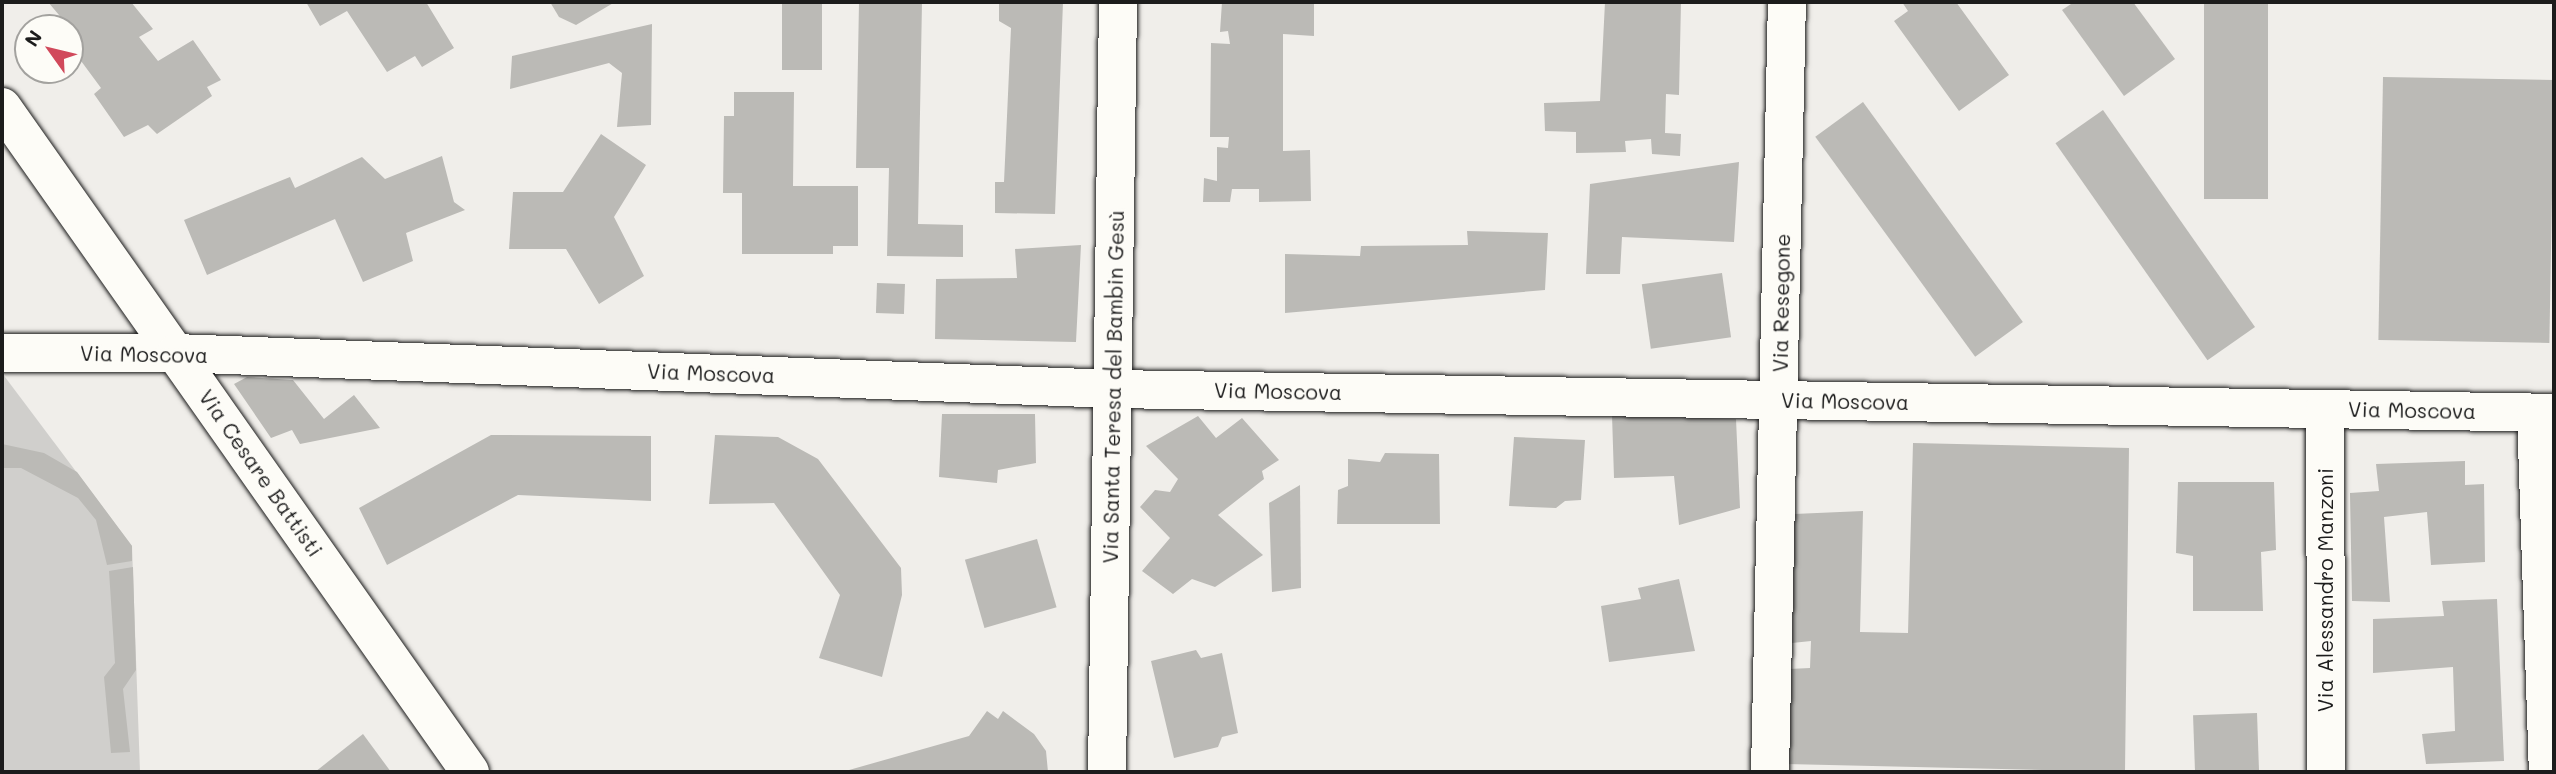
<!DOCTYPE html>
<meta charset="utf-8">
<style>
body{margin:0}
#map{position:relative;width:2556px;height:774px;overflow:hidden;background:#f0eeea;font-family:Mali,sans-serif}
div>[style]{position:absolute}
.green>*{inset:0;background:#d0cfcc}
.building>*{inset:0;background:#bbbab6;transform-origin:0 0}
.roads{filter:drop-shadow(0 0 2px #1c1c1c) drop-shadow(0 0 2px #1c1c1c)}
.minor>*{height:38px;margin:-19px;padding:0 19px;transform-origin:19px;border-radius:19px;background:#fdfcf7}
span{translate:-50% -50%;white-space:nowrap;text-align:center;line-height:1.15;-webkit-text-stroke:6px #fdfcf7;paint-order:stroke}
.street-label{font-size:21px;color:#1c1c1c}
.frame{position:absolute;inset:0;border:4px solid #1c1c1c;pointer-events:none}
.north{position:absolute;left:14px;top:14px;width:70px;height:70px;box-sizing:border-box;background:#fdfcf7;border:2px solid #a3a29f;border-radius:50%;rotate:304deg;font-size:19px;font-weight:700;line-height:28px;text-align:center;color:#1c1c1c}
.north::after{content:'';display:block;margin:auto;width:24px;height:32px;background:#d1495b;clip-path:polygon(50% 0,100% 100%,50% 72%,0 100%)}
</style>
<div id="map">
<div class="green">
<i style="clip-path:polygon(2px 373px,132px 546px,140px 772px,2px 772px)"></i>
</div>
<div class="building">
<i style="clip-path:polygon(48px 2px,131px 2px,153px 29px,139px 37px,158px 61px,193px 40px,221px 80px,207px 87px,212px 96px,157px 134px,148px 125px,124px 137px,94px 94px,101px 88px,70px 46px,70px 28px)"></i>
<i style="clip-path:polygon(306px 2px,426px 2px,454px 48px,422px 67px,415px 56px,387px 72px,347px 11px,320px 26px)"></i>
<i style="clip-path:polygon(550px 2px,615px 2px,576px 25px,559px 17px)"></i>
<i style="left:782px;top:2px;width:40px;height:68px"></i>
<i style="clip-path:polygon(859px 2px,922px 2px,918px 224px,963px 225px,963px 257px,887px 256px,889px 168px,856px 168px)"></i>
<i style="clip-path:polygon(999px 2px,1063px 2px,1055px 214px,995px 213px,995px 182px,1004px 182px,1011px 28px,999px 21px)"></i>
<i style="clip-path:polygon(1222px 2px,1314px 2px,1314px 36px,1283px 34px,1283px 151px,1310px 150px,1311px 201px,1259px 202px,1259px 189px,1232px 189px,1230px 202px,1203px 202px,1204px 178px,1217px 181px,1217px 147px,1228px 148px,1229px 137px,1210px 137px,1211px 43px,1230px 44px,1228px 31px,1220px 32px)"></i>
<i style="clip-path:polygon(1605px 2px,1681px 2px,1679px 95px,1666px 94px,1665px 133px,1681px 134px,1680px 156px,1652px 154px,1651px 139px,1625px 141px,1626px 152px,1576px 153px,1576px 132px,1545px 131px,1544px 103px,1600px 101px)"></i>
<i style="clip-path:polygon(1902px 2px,1956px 2px,2009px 75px,1959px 111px,1894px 21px,1908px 11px)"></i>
<i style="clip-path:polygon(2074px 2px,2133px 2px,2175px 59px,2124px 96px,2062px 10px)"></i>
<i style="left:2204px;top:2px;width:64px;height:197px"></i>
<i style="clip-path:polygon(652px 24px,651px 125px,617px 127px,622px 73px,609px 63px,510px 89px,512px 56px)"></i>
<i style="left:2383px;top:77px;width:171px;height:263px;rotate:1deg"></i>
<i style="clip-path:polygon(734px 92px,794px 92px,793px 186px,858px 186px,858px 246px,833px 246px,833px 254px,742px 254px,742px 193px,723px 193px,724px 116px,734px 116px)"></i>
<i style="left:1863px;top:102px;width:272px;height:59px;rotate:54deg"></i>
<i style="left:2103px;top:110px;width:265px;height:58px;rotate:55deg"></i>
<i style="clip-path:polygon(601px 134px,646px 165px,614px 217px,644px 276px,599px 304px,566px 249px,509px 249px,513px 192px,563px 192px)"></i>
<i style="clip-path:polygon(442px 156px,454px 202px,465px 210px,406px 233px,413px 261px,363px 282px,335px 219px,207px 275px,184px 220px,290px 177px,295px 188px,362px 157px,385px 179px)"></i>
<i style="clip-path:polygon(1739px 162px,1734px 242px,1622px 237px,1620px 274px,1586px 274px,1590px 184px)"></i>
<i style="clip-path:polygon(1467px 231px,1548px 233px,1545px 290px,1285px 313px,1285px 254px,1360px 256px,1361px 246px,1468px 245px)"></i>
<i style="clip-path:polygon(1081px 245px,1076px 342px,935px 339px,936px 279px,1017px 278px,1015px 249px)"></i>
<i style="left:1722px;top:273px;width:65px;height:81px;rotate:82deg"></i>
<i style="left:877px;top:283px;width:28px;height:30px;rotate:2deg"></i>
<i style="clip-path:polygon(247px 377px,293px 380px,324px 419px,354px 395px,380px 428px,300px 444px,292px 430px,271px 438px,234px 384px)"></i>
<i style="clip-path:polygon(942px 414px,1035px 414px,1036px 463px,998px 470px,997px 483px,939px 477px)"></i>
<i style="clip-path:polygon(1612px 415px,1736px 419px,1740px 508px,1679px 525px,1674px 476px,1614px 478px)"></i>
<i style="clip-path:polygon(1198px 416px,1216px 438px,1242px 418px,1279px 460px,1262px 471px,1264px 479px,1218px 515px,1263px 555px,1215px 587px,1192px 579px,1173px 594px,1142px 571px,1170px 538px,1140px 507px,1155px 490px,1170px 492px,1178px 479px,1146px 446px)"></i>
<i style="clip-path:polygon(491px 435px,651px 436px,651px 501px,518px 495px,387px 565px,359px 508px)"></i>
<i style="clip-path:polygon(715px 435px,778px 437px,818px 459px,901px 568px,902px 595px,882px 677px,819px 658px,840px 595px,774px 503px,709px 504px)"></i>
<i style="clip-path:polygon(1514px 437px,1585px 440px,1581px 500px,1565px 501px,1556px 508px,1509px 506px)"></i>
<i style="clip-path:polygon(1913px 443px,2129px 448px,2125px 772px,1786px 764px,1789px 669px,1810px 668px,1811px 641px,1792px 643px,1794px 514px,1863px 511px,1860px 632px,1908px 633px)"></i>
<i style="clip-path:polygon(2px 444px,44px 453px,77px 472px,132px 546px,132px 561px,107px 565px,96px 520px,78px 498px,21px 468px,2px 468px)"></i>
<i style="clip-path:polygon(1385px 453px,1439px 454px,1440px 524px,1337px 524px,1338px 490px,1348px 486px,1348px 459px,1380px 462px)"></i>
<i style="clip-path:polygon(2465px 461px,2465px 485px,2484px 484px,2485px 562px,2431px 565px,2427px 512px,2384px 517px,2390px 602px,2352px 601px,2350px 493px,2379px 491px,2376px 464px)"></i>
<i style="clip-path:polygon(2178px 482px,2274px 482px,2276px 550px,2261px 552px,2263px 611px,2193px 611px,2193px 556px,2176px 553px)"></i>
<i style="clip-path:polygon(1300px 485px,1301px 588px,1272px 592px,1269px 503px)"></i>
<i style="left:1037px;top:539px;width:71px;height:75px;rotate:74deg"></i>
<i style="clip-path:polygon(133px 567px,136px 670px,123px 689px,130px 752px,111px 753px,104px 677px,115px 663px,109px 571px)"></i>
<i style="clip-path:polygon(1679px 579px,1695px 651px,1609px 662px,1601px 606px,1641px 599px,1638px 588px)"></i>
<i style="clip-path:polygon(2497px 599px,2504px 761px,2426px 764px,2422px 734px,2455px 731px,2453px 667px,2373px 673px,2373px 619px,2444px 616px,2442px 601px)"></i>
<i style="clip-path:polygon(1196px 650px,1201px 658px,1222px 653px,1238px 733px,1222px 737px,1218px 747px,1174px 758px,1151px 661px)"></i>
<i style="clip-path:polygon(987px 711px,998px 719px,1003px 711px,1034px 734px,1046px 751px,1048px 772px,842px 772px,969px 736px)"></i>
<i style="left:2257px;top:713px;width:59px;height:64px;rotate:88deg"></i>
<i style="clip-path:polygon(363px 734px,391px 772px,315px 772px)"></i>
</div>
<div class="roads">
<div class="minor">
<i style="left:2px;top:107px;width:813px;rotate:54.86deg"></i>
<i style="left:2px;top:353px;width:174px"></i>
<i style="left:176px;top:353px;width:938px;rotate:2.2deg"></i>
<i style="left:1113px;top:389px;width:1441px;rotate:0.95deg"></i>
<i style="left:2325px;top:409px;width:363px;rotate:89.8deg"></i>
<i style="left:2536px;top:413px;width:359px;rotate:88.1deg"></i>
<i style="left:1107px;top:772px;width:770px;rotate:-89.18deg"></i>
<i style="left:1770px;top:772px;width:770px;rotate:-88.74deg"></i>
</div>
</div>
<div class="street-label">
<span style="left:1781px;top:303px;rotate:-89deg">Via Resegone</span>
<span style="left:144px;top:354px;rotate:1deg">Via Moscova</span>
<span style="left:711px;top:373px;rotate:2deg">Via Moscova</span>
<span style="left:1113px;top:387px;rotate:-89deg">Via Santa Teresa del Bambin Gesù</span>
<span style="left:1278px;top:391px;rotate:1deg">Via Moscova</span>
<span style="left:1845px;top:401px;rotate:1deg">Via Moscova</span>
<span style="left:2412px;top:410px;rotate:1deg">Via Moscova</span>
<span style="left:261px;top:473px;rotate:55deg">Via Cesare Battisti</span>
<span style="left:2325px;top:590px;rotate:-90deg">Via Alessandro Manzoni</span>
</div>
<div class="frame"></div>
<div class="north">N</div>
</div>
